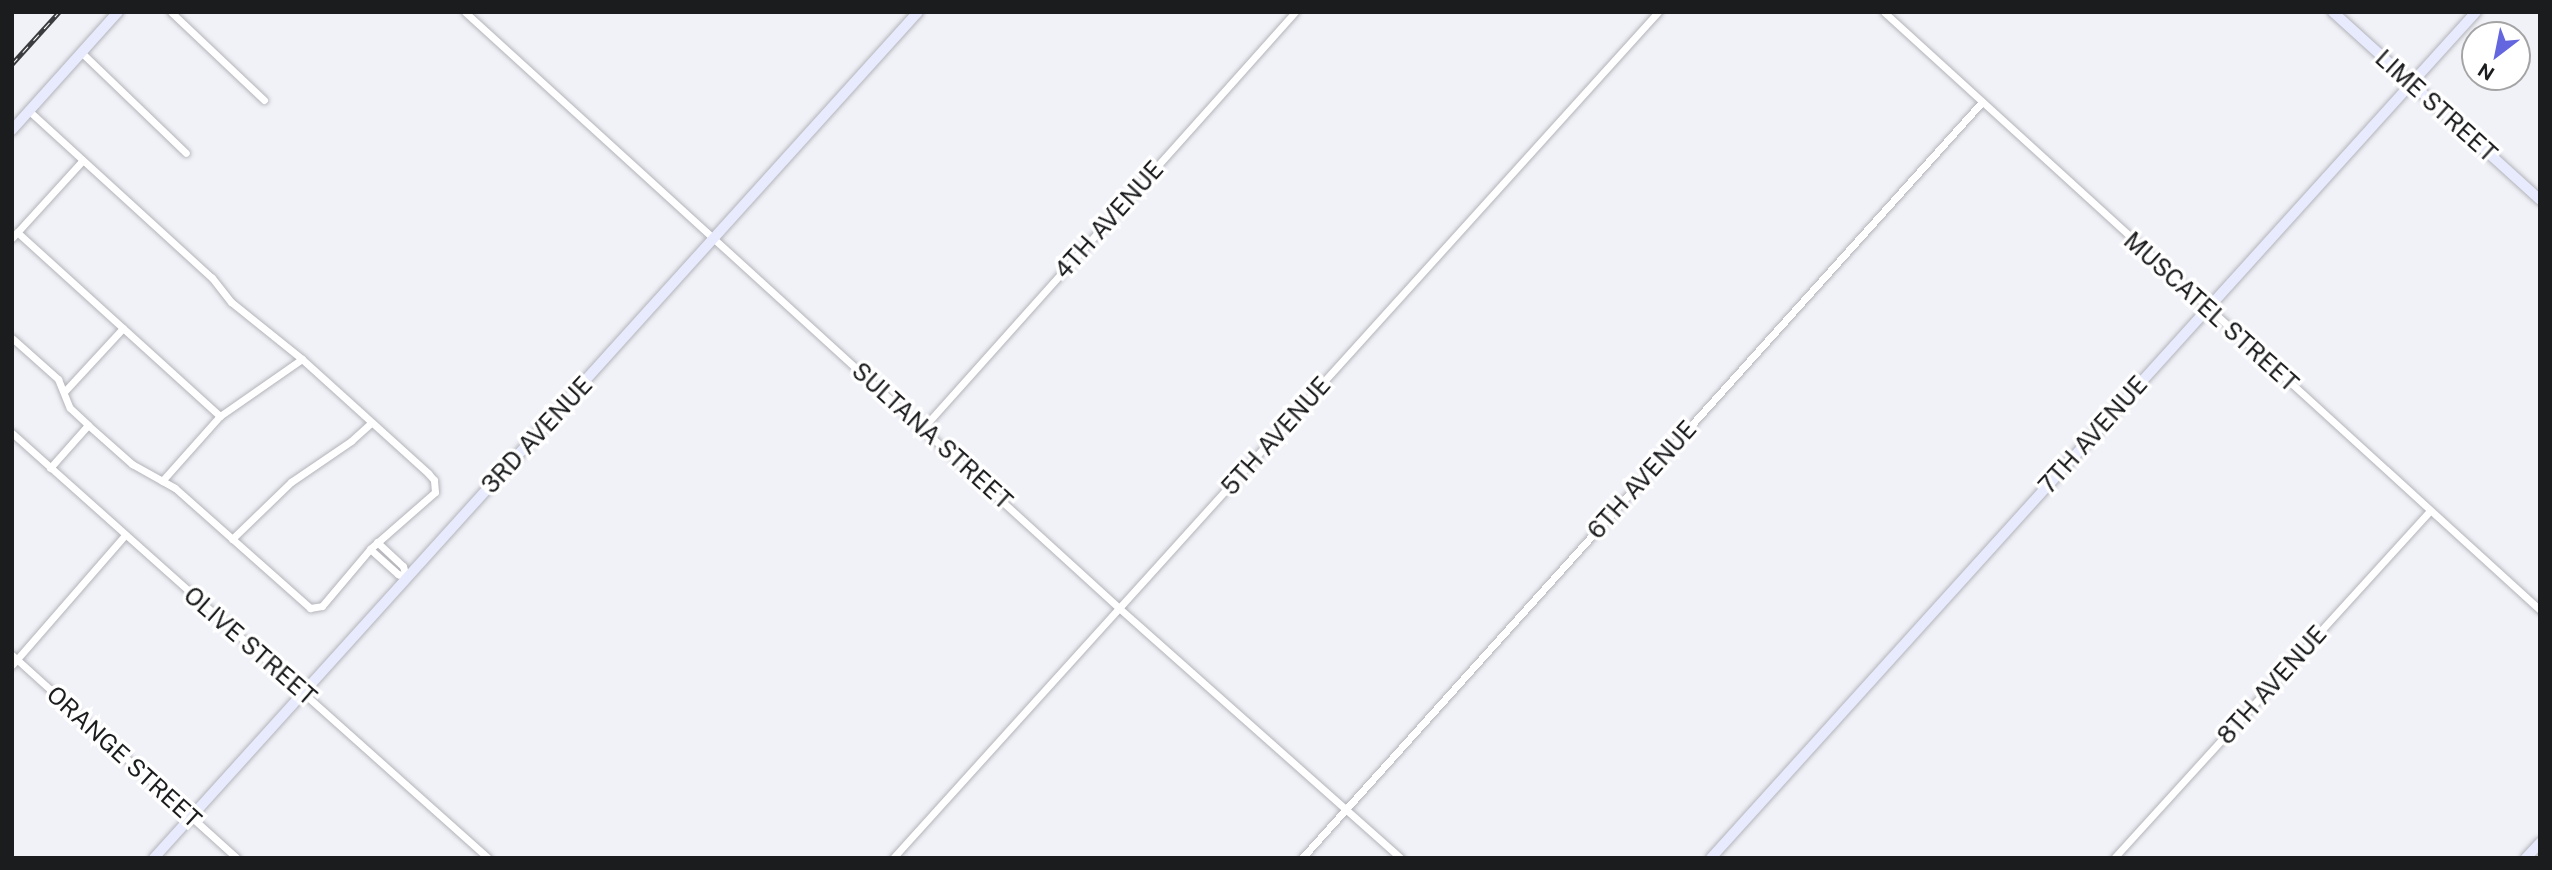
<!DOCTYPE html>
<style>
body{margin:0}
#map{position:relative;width:2552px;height:870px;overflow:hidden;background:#f1f2f8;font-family:"Public Sans",sans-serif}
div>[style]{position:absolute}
.roads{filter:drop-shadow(0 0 2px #b3b4b9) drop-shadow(0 0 2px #b3b4b9)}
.street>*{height:7px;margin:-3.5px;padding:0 3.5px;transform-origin:3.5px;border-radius:3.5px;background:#fff}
.secondary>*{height:10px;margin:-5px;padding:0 5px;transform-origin:5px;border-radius:5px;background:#e8ebfe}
.rail>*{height:5px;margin-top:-2.5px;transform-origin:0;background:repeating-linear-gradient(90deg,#fff 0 8px,#3b3c3f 0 16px);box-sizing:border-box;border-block:2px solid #3b3c3f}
span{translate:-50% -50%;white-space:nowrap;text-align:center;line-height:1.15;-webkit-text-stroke:7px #fff;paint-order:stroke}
.street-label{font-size:24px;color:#1b1c1e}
.frame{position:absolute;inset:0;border:14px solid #1b1c1e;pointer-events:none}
.north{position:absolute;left:2461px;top:21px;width:70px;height:70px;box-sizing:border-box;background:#fff;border:2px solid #a4a4a5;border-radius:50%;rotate:212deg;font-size:19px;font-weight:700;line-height:28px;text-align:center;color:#1b1c1e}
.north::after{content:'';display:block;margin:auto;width:24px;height:32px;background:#6466df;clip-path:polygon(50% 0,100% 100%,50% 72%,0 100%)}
</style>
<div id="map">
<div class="roads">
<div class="street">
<i style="left:171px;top:12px;width:128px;rotate:43.4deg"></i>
<i style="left:465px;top:12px;width:885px;rotate:42.34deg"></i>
<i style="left:1119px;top:608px;width:377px;rotate:41.6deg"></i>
<i style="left:1884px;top:12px;width:888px;rotate:42.35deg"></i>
<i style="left:82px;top:53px;width:144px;rotate:43.9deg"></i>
<i style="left:17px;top:232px;width:274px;rotate:42.2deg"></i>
<i style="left:12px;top:238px;width:105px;rotate:-47.7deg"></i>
<i style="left:12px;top:338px;width:62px;rotate:41.7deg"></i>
<i style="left:58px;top:379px;width:31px;rotate:68deg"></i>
<i style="left:70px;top:408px;width:25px;rotate:43deg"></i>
<i style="left:88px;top:425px;width:59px;rotate:41.6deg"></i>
<i style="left:132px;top:464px;width:49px;rotate:29.2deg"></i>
<i style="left:175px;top:488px;width:181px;rotate:41.6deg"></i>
<i style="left:310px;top:608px;width:12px;rotate:-9deg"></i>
<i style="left:322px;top:606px;width:75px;rotate:-49.9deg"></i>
<i style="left:370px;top:549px;width:86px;rotate:-41.2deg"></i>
<i style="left:435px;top:492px;width:12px;rotate:-95deg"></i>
<i style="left:434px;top:480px;width:9px;rotate:-131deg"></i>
<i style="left:428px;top:473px;width:170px;rotate:-137.9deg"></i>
<i style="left:302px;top:359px;width:91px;rotate:-141.2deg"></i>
<i style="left:231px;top:302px;width:31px;rotate:-128deg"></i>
<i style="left:212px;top:278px;width:248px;rotate:-137.6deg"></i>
<i style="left:64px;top:392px;width:87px;rotate:-47.3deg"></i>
<i style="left:923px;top:428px;width:558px;rotate:-48.2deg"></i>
<i style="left:12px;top:433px;width:638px;rotate:41.76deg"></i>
<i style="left:50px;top:468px;width:57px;rotate:-48.5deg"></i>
<i style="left:162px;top:481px;width:87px;rotate:-48.3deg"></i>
<i style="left:220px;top:416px;width:100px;rotate:-34.8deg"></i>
<i style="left:232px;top:539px;width:82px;rotate:-44deg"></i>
<i style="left:291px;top:482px;width:73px;rotate:-34.3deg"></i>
<i style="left:351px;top:441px;width:27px;rotate:-42deg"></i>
<i style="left:377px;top:542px;width:35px;rotate:43deg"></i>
<i style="left:403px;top:566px;width:11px;rotate:75deg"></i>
<i style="left:370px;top:549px;width:38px;rotate:42deg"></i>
<i style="left:398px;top:574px;width:9px;rotate:21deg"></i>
<i style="left:12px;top:655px;width:303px;rotate:42.1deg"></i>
<i style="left:12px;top:665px;width:171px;rotate:-49deg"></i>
<i style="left:893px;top:858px;width:1141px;rotate:-47.88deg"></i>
<i style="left:1302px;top:858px;width:1017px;rotate:-48.03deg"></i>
<i style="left:2114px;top:858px;width:468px;rotate:-47.7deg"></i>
</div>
<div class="secondary">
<i style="left:2333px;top:12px;width:280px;rotate:42.2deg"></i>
<i style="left:12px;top:130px;width:159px;rotate:-48.1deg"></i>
<i style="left:154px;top:858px;width:1140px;rotate:-47.92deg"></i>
<i style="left:1711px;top:858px;width:1141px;rotate:-47.88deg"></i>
<i style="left:2526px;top:858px;width:21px;rotate:-47deg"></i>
</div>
</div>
<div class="rail">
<i style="left:12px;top:64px;width:70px;rotate:-47.9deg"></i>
</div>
<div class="street-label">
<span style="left:2436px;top:106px;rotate:42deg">LIME STREET</span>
<span style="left:1109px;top:220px;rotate:-48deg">4TH AVENUE</span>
<span style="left:2211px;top:312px;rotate:42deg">MUSCATEL STREET</span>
<span style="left:537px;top:435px;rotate:-47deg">3RD AVENUE</span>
<span style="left:2093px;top:435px;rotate:-48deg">7TH AVENUE</span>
<span style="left:932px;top:436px;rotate:42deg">SULTANA STREET</span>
<span style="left:1276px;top:436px;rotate:-48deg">5TH AVENUE</span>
<span style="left:1642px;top:480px;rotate:-48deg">6TH AVENUE</span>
<span style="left:250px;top:646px;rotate:41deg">OLIVE STREET</span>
<span style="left:2272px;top:685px;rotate:-48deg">8TH AVENUE</span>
<span style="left:124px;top:757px;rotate:42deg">ORANGE STREET</span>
</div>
<div class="frame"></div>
<div class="north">N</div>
</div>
